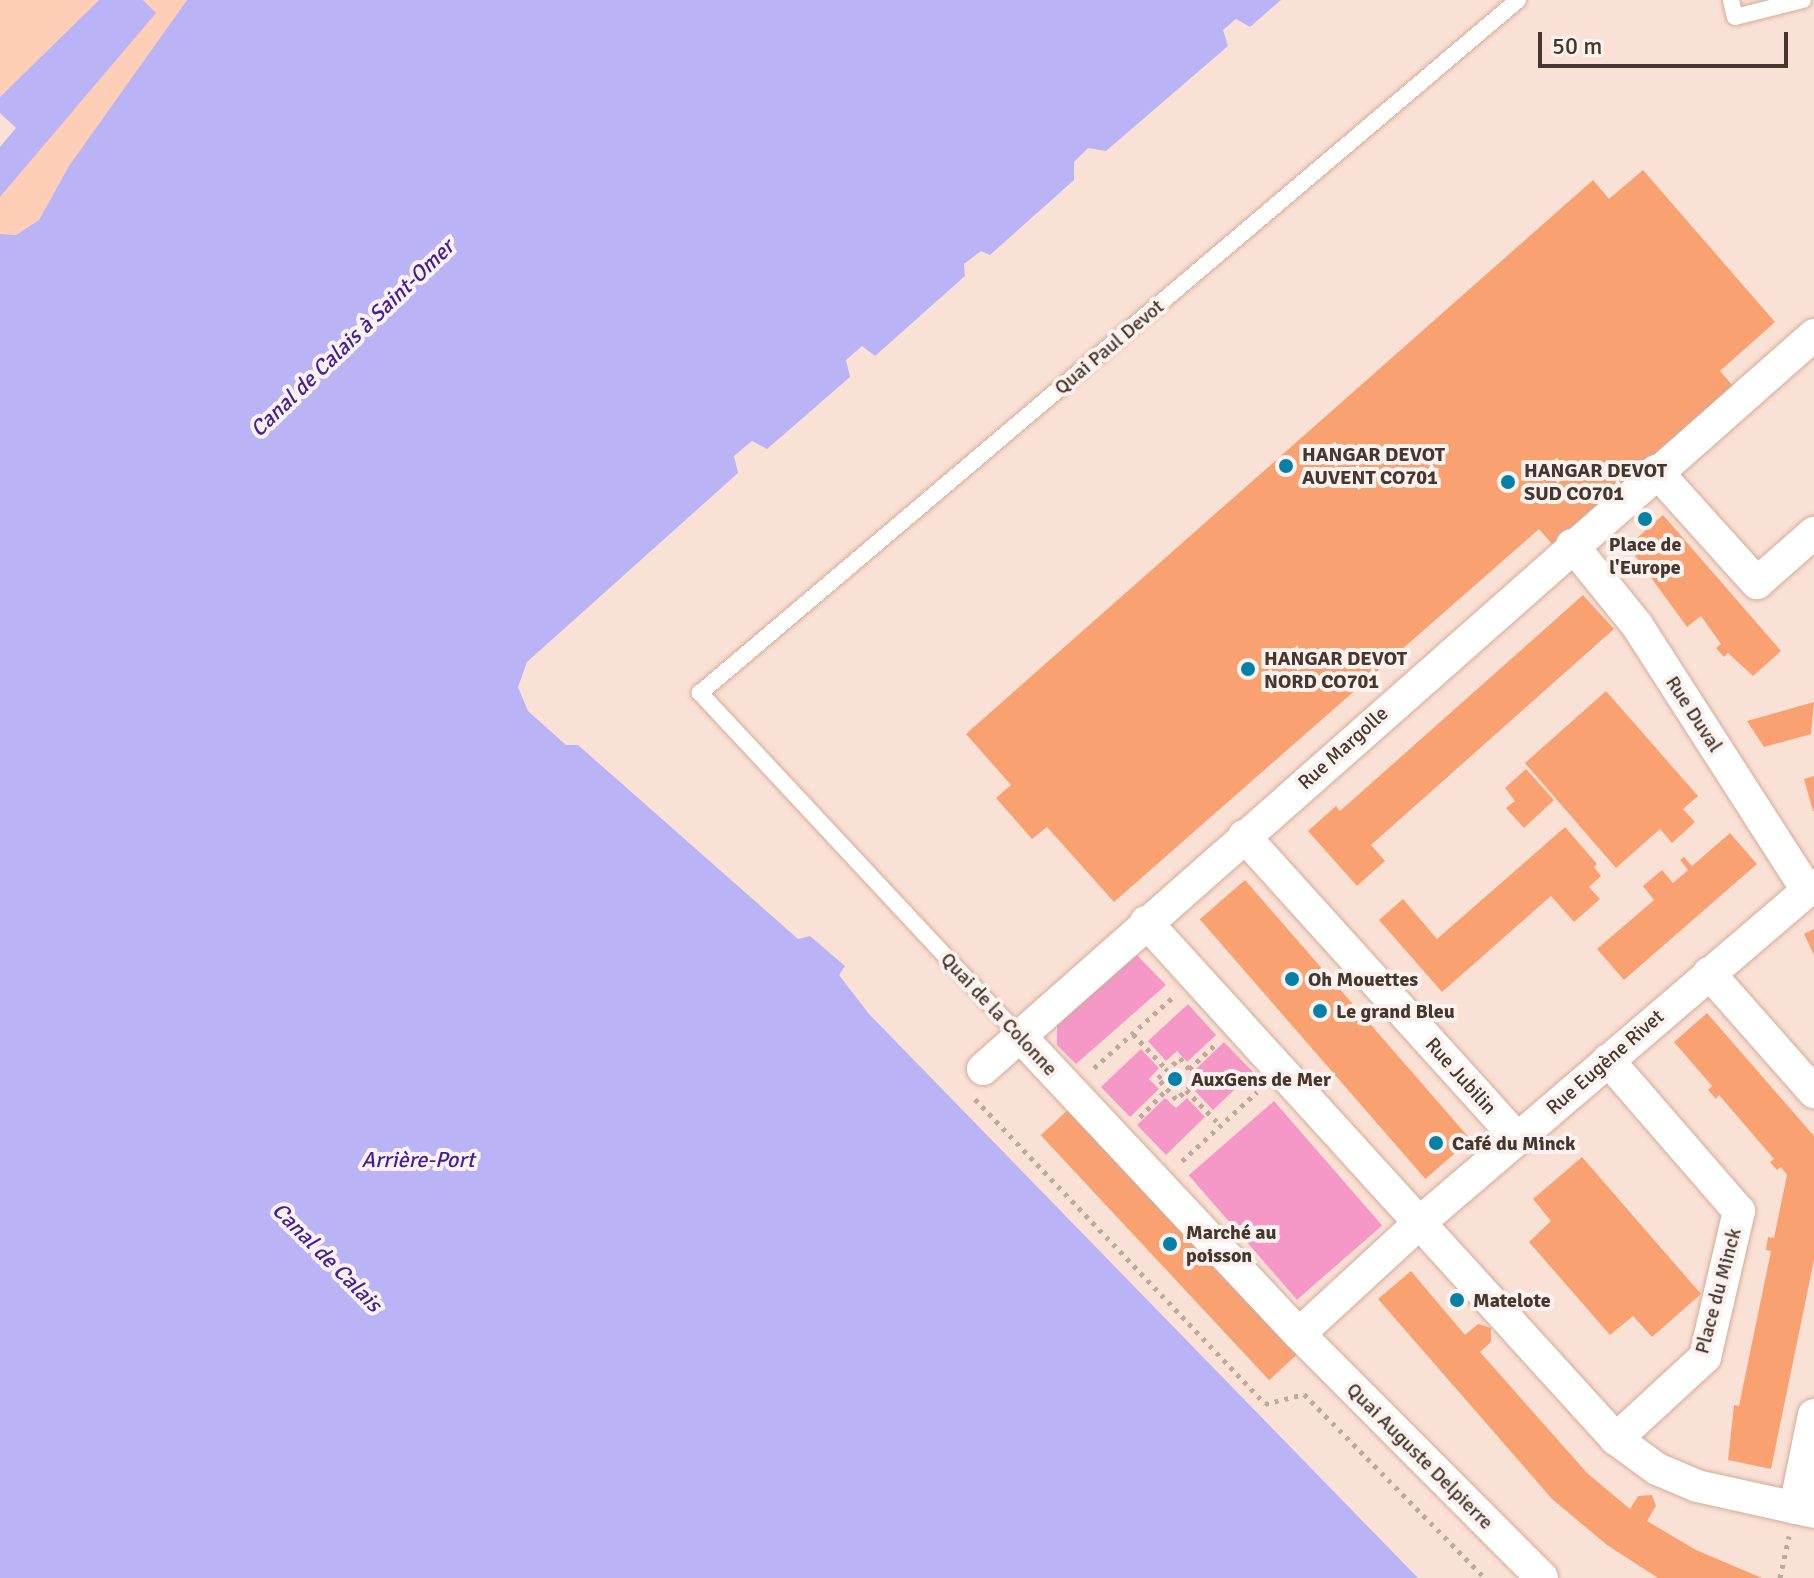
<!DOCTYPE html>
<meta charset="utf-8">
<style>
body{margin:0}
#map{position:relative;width:1814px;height:1578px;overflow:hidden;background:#fae1d5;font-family:Signika,sans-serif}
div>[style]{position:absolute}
.built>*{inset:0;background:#feceb6}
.green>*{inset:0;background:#f598c8;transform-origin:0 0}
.water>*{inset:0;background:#bab4f6}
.building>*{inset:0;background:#faa172;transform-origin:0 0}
.path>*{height:5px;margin-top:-2.5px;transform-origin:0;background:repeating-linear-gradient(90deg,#bfa99e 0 4px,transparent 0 10px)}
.roads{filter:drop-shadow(0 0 2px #d4ad99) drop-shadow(0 0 2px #d4ad99)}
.lane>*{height:16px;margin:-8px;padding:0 8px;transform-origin:8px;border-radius:8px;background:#fff}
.street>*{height:32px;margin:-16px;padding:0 16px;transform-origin:16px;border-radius:16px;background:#fff}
.dots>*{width:22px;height:22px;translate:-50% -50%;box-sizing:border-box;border:4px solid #faf2ee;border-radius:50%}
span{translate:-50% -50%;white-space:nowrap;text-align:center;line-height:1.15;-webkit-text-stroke:8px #faf2ee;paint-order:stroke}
.street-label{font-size:20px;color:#46362e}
.poi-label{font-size:20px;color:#46362e;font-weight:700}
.left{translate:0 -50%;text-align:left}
.water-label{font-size:22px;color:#431d9a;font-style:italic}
.scale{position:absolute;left:1538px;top:32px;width:250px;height:36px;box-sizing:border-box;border:4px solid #46362e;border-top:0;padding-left:10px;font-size:24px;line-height:28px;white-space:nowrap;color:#46362e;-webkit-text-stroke:6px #faf2ee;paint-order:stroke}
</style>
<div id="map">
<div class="built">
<i style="clip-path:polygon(0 0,99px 0,0 97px)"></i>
<i style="clip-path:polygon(143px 0,187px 0,70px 166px,39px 220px,16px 235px,0 234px,0 197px,155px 13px)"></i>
</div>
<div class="green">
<i style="clip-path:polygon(1135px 953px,1166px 985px,1076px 1064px,1057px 1045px,1057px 1025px)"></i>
<i style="clip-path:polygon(1188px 1004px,1216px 1035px,1187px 1062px,1177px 1051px,1166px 1061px,1148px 1041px)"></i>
<i style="clip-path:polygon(1224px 1042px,1253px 1072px,1213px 1110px,1195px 1091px,1205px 1081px,1195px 1070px)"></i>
<i style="clip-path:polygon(1141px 1049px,1159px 1068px,1149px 1079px,1159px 1089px,1130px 1117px,1101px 1087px)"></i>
<i style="clip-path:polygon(1165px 1098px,1176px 1108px,1187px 1098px,1205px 1117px,1166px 1155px,1137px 1125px)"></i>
<i style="left:1274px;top:1101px;width:165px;height:113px;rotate:49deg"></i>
</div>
<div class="water">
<i style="clip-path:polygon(99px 0,143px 0,156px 13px,0 197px,0 147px,16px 128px,0 113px,0 97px)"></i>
<i style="clip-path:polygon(187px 0,1281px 0,1250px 27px,1236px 19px,1223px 30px,1228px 46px,1106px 151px,1088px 148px,1074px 162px,1074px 180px,990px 255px,981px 251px,964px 264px,965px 276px,875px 356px,862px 346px,846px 360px,850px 377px,767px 449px,752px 441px,734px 456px,738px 473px,527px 662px,518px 687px,528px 711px,566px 745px,578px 745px,798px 939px,810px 936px,845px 966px,839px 975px,869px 1014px,1418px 1578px,0 1578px,0 234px,16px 235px,39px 220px,69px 166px)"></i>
</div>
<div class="building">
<i style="clip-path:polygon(1643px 170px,1775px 322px,1720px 371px,1733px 386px,1552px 544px,1539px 529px,1114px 902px,1047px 827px,1032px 839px,996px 798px,1011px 785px,966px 734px,1593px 180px,1609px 199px)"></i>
<i style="clip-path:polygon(1663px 515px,1781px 651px,1753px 676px,1728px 653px,1724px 657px,1716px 648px,1721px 644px,1701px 616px,1687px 627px,1628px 546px)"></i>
<i style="clip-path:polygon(1583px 595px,1614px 629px,1371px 845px,1385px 861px,1357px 886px,1308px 831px,1336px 806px,1340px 811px)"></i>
<i style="clip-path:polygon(1606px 691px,1698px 796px,1683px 809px,1695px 822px,1672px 843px,1660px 829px,1616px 868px,1525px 763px)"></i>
<i style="clip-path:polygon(1814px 702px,1811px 734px,1764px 747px,1747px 721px)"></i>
<i style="clip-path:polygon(1526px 769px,1554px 800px,1524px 828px,1506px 808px,1515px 801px,1505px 788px)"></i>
<i style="clip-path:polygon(1814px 776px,1814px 811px,1813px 811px,1804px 779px)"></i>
<i style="clip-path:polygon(1565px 827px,1597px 864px,1594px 867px,1601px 876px,1589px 887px,1600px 899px,1574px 922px,1551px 896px,1442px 992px,1379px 920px,1403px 899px,1437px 939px)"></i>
<i style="clip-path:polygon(1730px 833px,1757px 864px,1624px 980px,1597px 949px,1654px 900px,1643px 886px,1662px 870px,1673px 883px,1688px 870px,1680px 860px,1684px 857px,1692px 866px)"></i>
<i style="left:1245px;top:880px;width:344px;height:60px;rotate:49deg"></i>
<i style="clip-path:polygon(1814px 929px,1814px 955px,1804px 934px)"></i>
<i style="clip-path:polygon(1707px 1013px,1814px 1136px,1814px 1260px,1771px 1469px,1728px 1460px,1734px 1405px,1739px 1406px,1771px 1251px,1766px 1250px,1768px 1237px,1774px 1238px,1787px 1175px,1781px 1167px,1777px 1170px,1770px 1162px,1774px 1159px,1719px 1095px,1716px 1099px,1708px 1090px,1712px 1086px,1674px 1042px)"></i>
<i style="left:1070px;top:1108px;width:335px;height:40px;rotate:47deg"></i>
<i style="clip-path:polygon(1582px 1157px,1701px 1294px,1652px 1337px,1633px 1316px,1610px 1335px,1529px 1242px,1551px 1221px,1533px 1199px)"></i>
<i style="clip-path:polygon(1411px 1271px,1465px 1335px,1478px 1324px,1491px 1328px,1491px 1342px,1480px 1352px,1587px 1473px,1630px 1509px,1638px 1496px,1652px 1495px,1656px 1506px,1647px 1521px,1696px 1550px,1762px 1578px,1658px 1578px,1607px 1545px,1552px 1499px,1378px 1299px)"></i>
</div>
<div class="path">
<i style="left:1133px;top:1034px;width:50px;rotate:46.6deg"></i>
<i style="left:1180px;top:1058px;width:28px;rotate:51deg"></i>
<i style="left:1198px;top:1080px;width:29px;rotate:139deg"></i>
<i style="left:1176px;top:1099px;width:28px;rotate:-131deg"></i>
<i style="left:1158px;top:1078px;width:30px;rotate:-42deg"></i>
<i style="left:1094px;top:1068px;width:106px;rotate:-41.9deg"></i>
<i style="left:1189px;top:1069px;width:35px;rotate:-43deg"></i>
<i style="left:1186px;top:1090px;width:49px;rotate:45.8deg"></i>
<i style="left:975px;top:1099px;width:421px;rotate:46.4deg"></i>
<i style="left:1265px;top:1404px;width:40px;rotate:-14.4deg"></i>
<i style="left:1304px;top:1394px;width:258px;rotate:45.5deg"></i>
<i style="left:1140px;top:1117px;width:39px;rotate:-46deg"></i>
<i style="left:1182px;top:1161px;width:102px;rotate:-42.6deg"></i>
<i style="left:1780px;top:1578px;width:43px;rotate:-77.9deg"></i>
</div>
<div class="roads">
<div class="lane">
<i style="left:1731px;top:0;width:17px;rotate:77deg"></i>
<i style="left:1735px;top:17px;width:70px;rotate:-14deg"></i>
<i style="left:1019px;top:1035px;width:468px;rotate:-133deg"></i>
<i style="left:700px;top:693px;width:1072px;rotate:-40.27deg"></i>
</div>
<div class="street">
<i style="left:1656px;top:471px;width:151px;rotate:48deg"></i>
<i style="left:1757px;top:583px;width:76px;rotate:-41.3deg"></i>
<i style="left:1572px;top:545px;width:103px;rotate:50.9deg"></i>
<i style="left:1637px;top:625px;width:315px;rotate:57.3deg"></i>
<i style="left:1244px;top:836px;width:407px;rotate:47.9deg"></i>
<i style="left:1146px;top:922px;width:699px;rotate:47.73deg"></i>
<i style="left:1616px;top:1439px;width:51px;rotate:36.2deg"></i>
<i style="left:1657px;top:1469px;width:43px;rotate:23deg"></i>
<i style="left:1697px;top:1486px;width:120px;rotate:12.5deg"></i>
<i style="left:1709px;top:973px;width:159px;rotate:48.6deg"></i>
<i style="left:1019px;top:1035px;width:410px;rotate:46.9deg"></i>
<i style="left:1299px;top:1334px;width:344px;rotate:45.1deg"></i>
<i style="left:1608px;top:1060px;width:200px;rotate:49.1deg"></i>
<i style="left:1739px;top:1211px;width:150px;rotate:103.1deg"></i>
<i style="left:1705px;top:1357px;width:121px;rotate:137.3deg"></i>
<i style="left:983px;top:1069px;width:1109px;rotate:-41.45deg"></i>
<i style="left:1299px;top:1334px;width:162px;rotate:-42.7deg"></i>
<i style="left:1418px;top:1224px;width:521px;rotate:-40.57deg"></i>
<i style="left:1795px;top:1508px;width:95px;rotate:-78.5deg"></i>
</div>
</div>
<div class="dots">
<i style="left:1286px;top:466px;background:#0580a6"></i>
<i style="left:1508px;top:482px;background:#0580a6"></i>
<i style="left:1645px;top:519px;background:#0580a6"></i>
<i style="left:1248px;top:669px;background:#0580a6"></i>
<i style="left:1292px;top:979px;background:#0580a6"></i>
<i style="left:1320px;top:1011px;background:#0580a6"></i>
<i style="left:1175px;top:1079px;background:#0580a6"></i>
<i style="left:1436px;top:1143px;background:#0580a6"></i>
<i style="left:1170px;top:1244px;background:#0580a6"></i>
<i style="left:1457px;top:1300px;background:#0580a6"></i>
</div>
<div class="street-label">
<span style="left:1109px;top:347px;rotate:-40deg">Quai Paul Devot</span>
<span style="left:1694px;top:714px;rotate:57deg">Rue Duval</span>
<span style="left:1343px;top:748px;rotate:-42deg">Rue Margolle</span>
<span style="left:999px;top:1014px;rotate:47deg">Quai de la Colonne</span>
<span style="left:1605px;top:1062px;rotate:-41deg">Rue Eugène Rivet</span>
<span style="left:1461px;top:1076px;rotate:48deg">Rue Jubilin</span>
<span style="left:1718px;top:1291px;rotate:-75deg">Place du Minck</span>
<span style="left:1420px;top:1456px;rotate:45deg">Quai Auguste Delpierre</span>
</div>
<div class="poi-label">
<span class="left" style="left:1302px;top:466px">HANGAR DEVOT<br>AUVENT CO701</span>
<span class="left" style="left:1524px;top:482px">HANGAR DEVOT<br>SUD CO701</span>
<span style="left:1645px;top:556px">Place de<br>l'Europe</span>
<span class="left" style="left:1264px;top:670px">HANGAR DEVOT<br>NORD CO701</span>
<span class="left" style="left:1308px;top:979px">Oh Mouettes</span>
<span class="left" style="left:1336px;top:1011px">Le grand Bleu</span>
<span class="left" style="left:1191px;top:1079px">AuxGens de Mer</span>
<span class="left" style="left:1452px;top:1143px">Café du Minck</span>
<span class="left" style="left:1186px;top:1244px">Marché au<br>poisson</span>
<span class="left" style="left:1473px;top:1300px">Matelote</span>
</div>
<div class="water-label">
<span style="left:352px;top:338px;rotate:-44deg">Canal de Calais à Saint-Omer</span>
<span style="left:418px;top:1160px">Arrière-Port</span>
<span style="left:327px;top:1257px;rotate:45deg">Canal de Calais</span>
</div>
<div class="scale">50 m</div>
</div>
